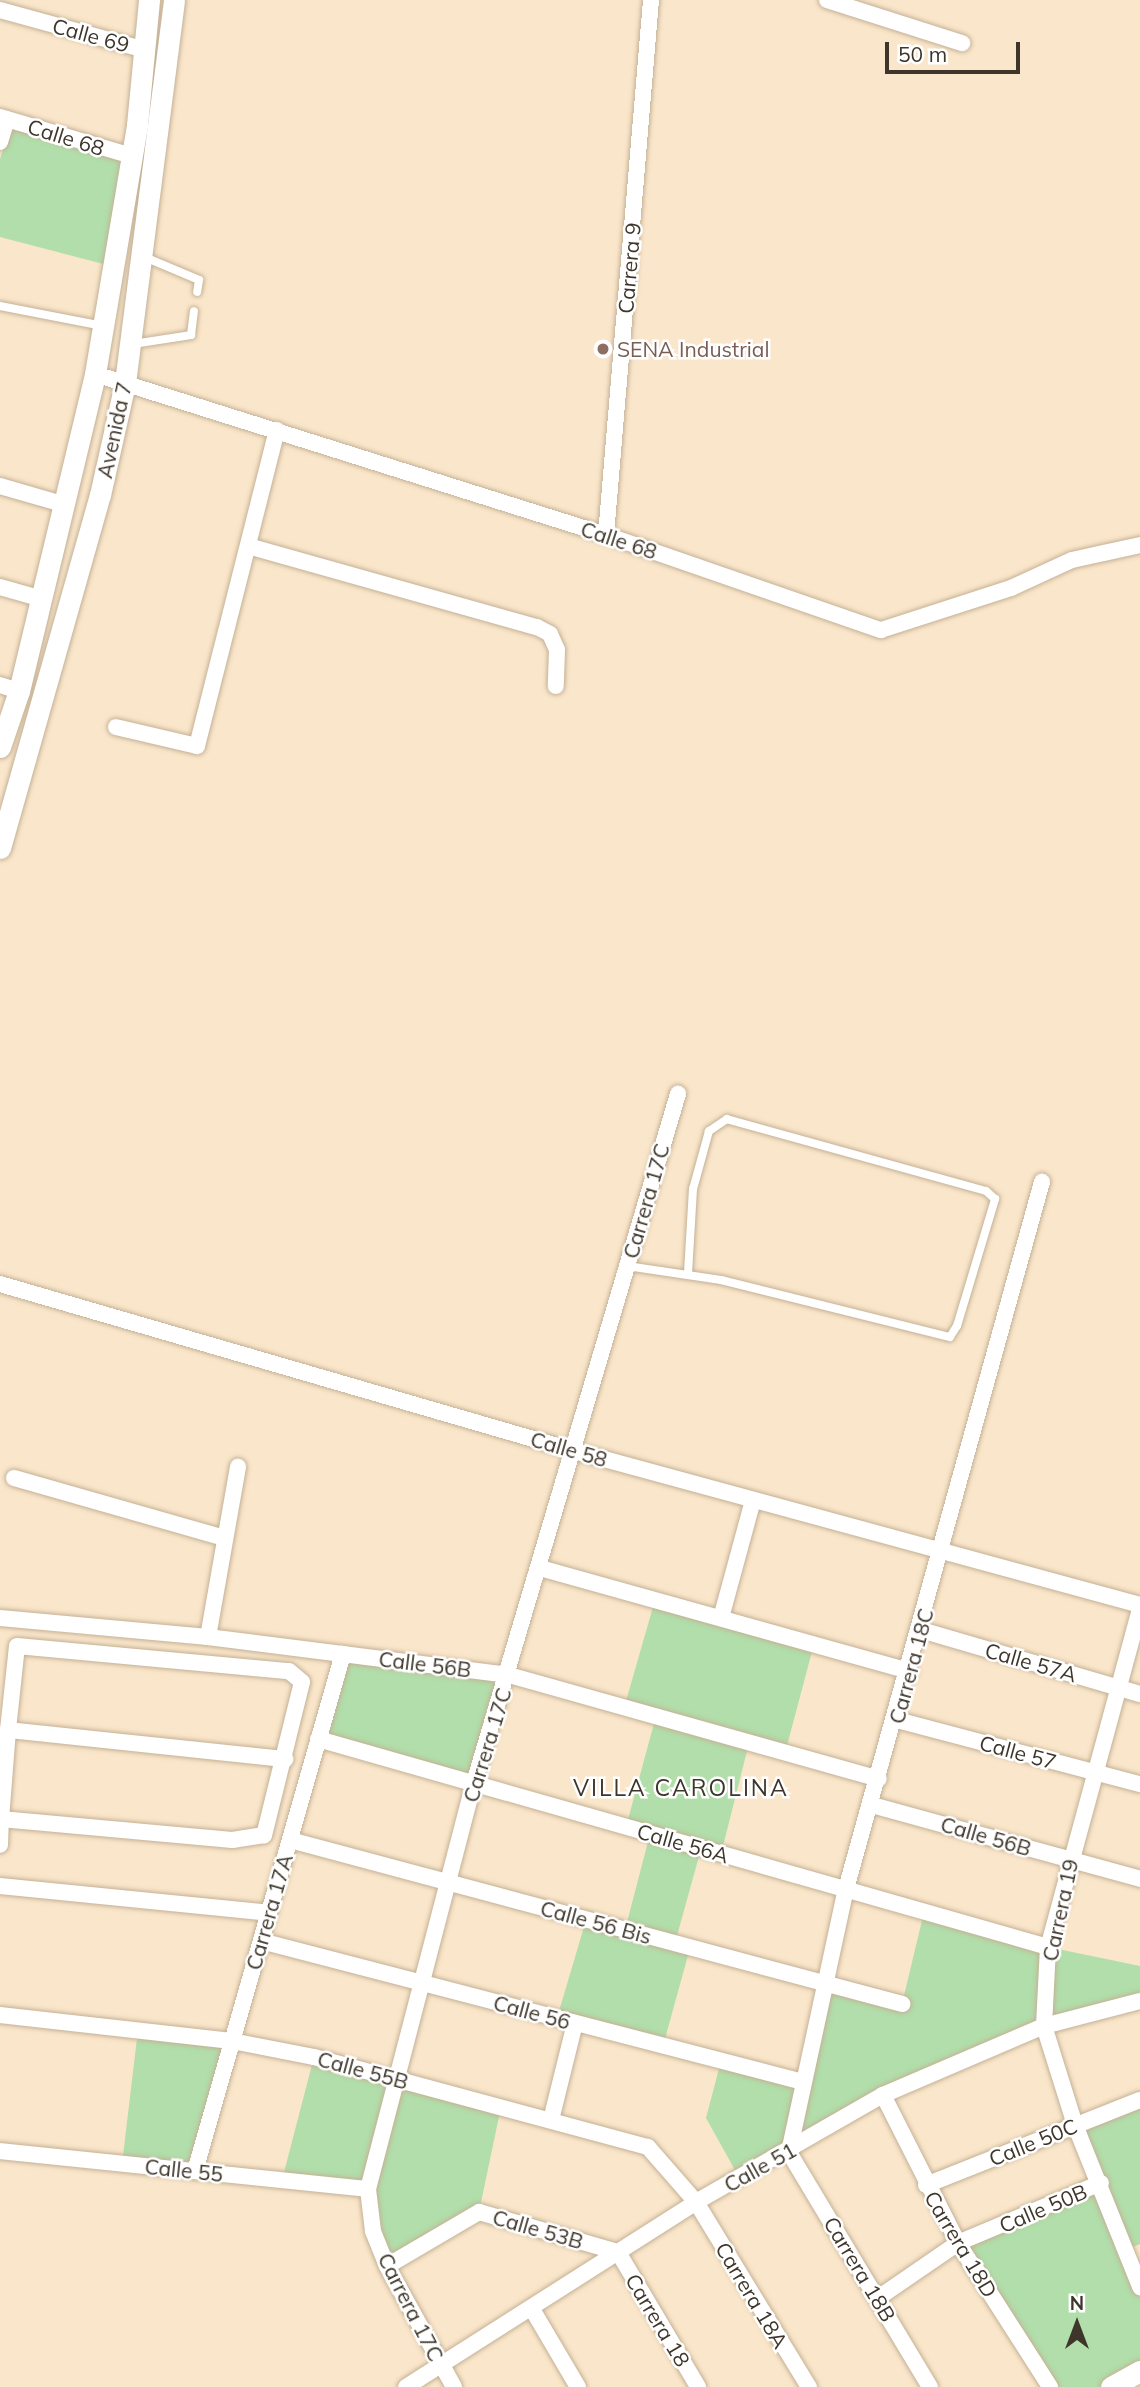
<!DOCTYPE html>
<style>
body{margin:0}
#map{position:relative;width:1140px;height:2387px;overflow:hidden;background:#fae6ca;font-family:Mulish,sans-serif}
div>[style]{position:absolute}
.green>*{inset:0;background:#b1deaa}
.roads{filter:drop-shadow(0 0 2px #c4b196) drop-shadow(0 0 2px #c4b196)}
.lane>*{height:8px;margin:-4px;padding:0 4px;transform-origin:4px;border-radius:4px;background:#fff}
.street>*{height:16px;margin:-8px;padding:0 8px;transform-origin:8px;border-radius:8px;background:#fff}
.secondary>*{height:21px;margin:-10.5px;padding:0 10.5px;transform-origin:10.5px;border-radius:10.5px;background:#fff}
.dots>*{width:19px;height:19px;translate:-50% -50%;box-sizing:border-box;border:4px solid #fff;border-radius:50%}
span{translate:-50% -50%;white-space:nowrap;text-align:center;line-height:1.15;-webkit-text-stroke:5px #fff;paint-order:stroke}
.street-label{font-size:21px;color:#3e362b}
.education-label{font-size:21px;color:#785e54}
.left{translate:0 -50%;text-align:left}
.neighbourhood-label{font-size:23px;color:#3e362b;letter-spacing:2px}
.north{position:absolute;left:1042px;top:2289px;width:70px;height:70px;-webkit-text-stroke:5px #fff;paint-order:stroke;rotate:0deg;font-size:19px;font-weight:700;line-height:28px;text-align:center;color:#3e362b}
.north::after{content:'';display:block;margin:auto;width:24px;height:32px;background:#3e362b;clip-path:polygon(50% 0,100% 100%,50% 72%,0 100%)}
.scale{position:absolute;left:885px;top:42px;width:135px;height:32px;box-sizing:border-box;border:4px solid #3e362b;border-top:0;padding-left:9px;font-size:21px;line-height:24px;white-space:nowrap;color:#3e362b;-webkit-text-stroke:5px #fff;paint-order:stroke}
</style>
<div id="map">
<div class="green">
<i style="clip-path:polygon(10px 127px,127px 156px,111px 266px,0 237px,0 159px)"></i>
<i style="clip-path:polygon(655px 1600px,814px 1644px,785px 1753px,749px 1743px,721px 1854px,701px 1849px,675px 1943px,690px 1948px,663px 2046px,557px 2018px,586px 1920px,625px 1930px,650px 1834px,626px 1827px,656px 1716px,624px 1708px)"></i>
<i style="clip-path:polygon(343px 1654px,509px 1675px,474px 1783px,318px 1739px)"></i>
<i style="clip-path:polygon(924px 1912px,1048px 1947px,1140px 1966px,1140px 2001px,1044px 2026px,883px 2095px,740px 2179px,706px 2118px,721px 2061px,803px 2082px,825px 1984px,902px 2004px)"></i>
<i style="clip-path:polygon(138px 2030px,232px 2041px,195px 2171px,122px 2164px)"></i>
<i style="clip-path:polygon(314px 2057px,501px 2107px,479px 2212px,387px 2266px,368px 2189px,282px 2180px)"></i>
<i style="clip-path:polygon(1140px 2100px,1140px 2244px,1126px 2250px,1140px 2287px,1140px 2371px,1111px 2387px,1050px 2387px,958px 2243px,1101px 2184px,1075px 2125px)"></i>
</div>
<div class="roads">
<div class="lane">
<i style="left:142px;top:256px;width:62px;rotate:22.8deg"></i>
<i style="left:199px;top:280px;width:12px;rotate:99deg"></i>
<i style="left:0;top:306px;width:105px;rotate:11deg"></i>
<i style="left:133px;top:344px;width:59px;rotate:-8.8deg"></i>
<i style="left:191px;top:335px;width:24px;rotate:-83deg"></i>
<i style="left:627px;top:1266px;width:95px;rotate:8.5deg"></i>
<i style="left:721px;top:1280px;width:236px;rotate:14deg"></i>
<i style="left:950px;top:1337px;width:13px;rotate:-58deg"></i>
<i style="left:957px;top:1326px;width:133px;rotate:-73.3deg"></i>
<i style="left:995px;top:1199px;width:12px;rotate:-138deg"></i>
<i style="left:986px;top:1191px;width:269px;rotate:-164.5deg"></i>
<i style="left:727px;top:1119px;width:22px;rotate:146deg"></i>
<i style="left:709px;top:1131px;width:60px;rotate:105.4deg"></i>
<i style="left:693px;top:1189px;width:84px;rotate:93.4deg"></i>
</div>
<div class="street">
<i style="left:827px;top:0;width:142px;rotate:17.7deg"></i>
<i style="left:0;top:10px;width:147px;rotate:15.4deg"></i>
<i style="left:0;top:117px;width:138px;rotate:16.5deg"></i>
<i style="left:0;top:142px;width:24px;rotate:-73deg"></i>
<i style="left:95px;top:374px;width:536px;rotate:17.49deg"></i>
<i style="left:606px;top:535px;width:291px;rotate:19.1deg"></i>
<i style="left:881px;top:630px;width:137px;rotate:-17.9deg"></i>
<i style="left:1011px;top:588px;width:67px;rotate:-24.7deg"></i>
<i style="left:1072px;top:560px;width:70px;rotate:-12.4deg"></i>
<i style="left:0;top:486px;width:69px;rotate:16.1deg"></i>
<i style="left:606px;top:535px;width:537px;rotate:-85.19deg"></i>
<i style="left:248px;top:546px;width:300px;rotate:15.7deg"></i>
<i style="left:537px;top:627px;width:15px;rotate:28deg"></i>
<i style="left:550px;top:634px;width:17px;rotate:66deg"></i>
<i style="left:557px;top:650px;width:36px;rotate:92deg"></i>
<i style="left:0;top:587px;width:44px;rotate:15.9deg"></i>
<i style="left:0;top:685px;width:20px;rotate:18deg"></i>
<i style="left:116px;top:727px;width:83px;rotate:13.2deg"></i>
<i style="left:197px;top:746px;width:326px;rotate:-75.8deg"></i>
<i style="left:0;top:1284px;width:595px;rotate:16.21deg"></i>
<i style="left:571px;top:1450px;width:590px;rotate:15.24deg"></i>
<i style="left:14px;top:1478px;width:219px;rotate:15.9deg"></i>
<i style="left:540px;top:1568px;width:384px;rotate:15.6deg"></i>
<i style="left:1140px;top:1609px;width:350px;rotate:105.2deg"></i>
<i style="left:1048px;top:1947px;width:79px;rotate:92.9deg"></i>
<i style="left:1044px;top:2026px;width:104px;rotate:72.6deg"></i>
<i style="left:1075px;top:2125px;width:175px;rotate:68.1deg"></i>
<i style="left:0;top:1618px;width:209px;rotate:5.2deg"></i>
<i style="left:208px;top:1637px;width:303px;rotate:7.2deg"></i>
<i style="left:509px;top:1675px;width:384px;rotate:15.7deg"></i>
<i style="left:721px;top:1618px;width:122px;rotate:-74.8deg"></i>
<i style="left:921px;top:1630px;width:228px;rotate:16.3deg"></i>
<i style="left:208px;top:1637px;width:173px;rotate:-80deg"></i>
<i style="left:897px;top:1720px;width:251px;rotate:14.8deg"></i>
<i style="left:8px;top:1730px;width:279px;rotate:6deg"></i>
<i style="left:318px;top:1739px;width:759px;rotate:15.9deg"></i>
<i style="left:872px;top:1805px;width:278px;rotate:15.4deg"></i>
<i style="left:290px;top:1840px;width:634px;rotate:15deg"></i>
<i style="left:0;top:1845px;width:26px;rotate:-88deg"></i>
<i style="left:1px;top:1819px;width:89px;rotate:-85.5deg"></i>
<i style="left:8px;top:1730px;width:84px;rotate:-83.9deg"></i>
<i style="left:17px;top:1646px;width:273px;rotate:5.3deg"></i>
<i style="left:289px;top:1671px;width:17px;rotate:40deg"></i>
<i style="left:302px;top:1682px;width:158px;rotate:103.9deg"></i>
<i style="left:264px;top:1835px;width:32px;rotate:171deg"></i>
<i style="left:232px;top:1840px;width:232px;rotate:-174.8deg"></i>
<i style="left:0;top:1886px;width:270px;rotate:5.7deg"></i>
<i style="left:261px;top:1941px;width:560px;rotate:14.58deg"></i>
<i style="left:0;top:2015px;width:233px;rotate:6.4deg"></i>
<i style="left:232px;top:2041px;width:84px;rotate:11deg"></i>
<i style="left:314px;top:2057px;width:346px;rotate:15.1deg"></i>
<i style="left:648px;top:2147px;width:73px;rotate:48.9deg"></i>
<i style="left:696px;top:2202px;width:217px;rotate:58.6deg"></i>
<i style="left:883px;top:2095px;width:166px;rotate:63.1deg"></i>
<i style="left:958px;top:2243px;width:171px;rotate:57.4deg"></i>
<i style="left:551px;top:2120px;width:100px;rotate:-76.1deg"></i>
<i style="left:0;top:2151px;width:370px;rotate:5.9deg"></i>
<i style="left:195px;top:2171px;width:538px;rotate:-74.03deg"></i>
<i style="left:926px;top:2185px;width:230px;rotate:-21.7deg"></i>
<i style="left:387px;top:2266px;width:107px;rotate:-30.4deg"></i>
<i style="left:479px;top:2212px;width:145px;rotate:16.1deg"></i>
<i style="left:618px;top:2252px;width:157px;rotate:59.3deg"></i>
<i style="left:878px;top:2298px;width:97px;rotate:-34.5deg"></i>
<i style="left:958px;top:2243px;width:155px;rotate:-22.8deg"></i>
<i style="left:532px;top:2309px;width:91px;rotate:59.5deg"></i>
<i style="left:406px;top:2387px;width:344px;rotate:-32.5deg"></i>
<i style="left:696px;top:2202px;width:215px;rotate:-29.8deg"></i>
<i style="left:883px;top:2095px;width:175px;rotate:-23.2deg"></i>
<i style="left:1044px;top:2026px;width:99px;rotate:-14.6deg"></i>
<i style="left:454px;top:2387px;width:138px;rotate:-119deg"></i>
<i style="left:387px;top:2266px;width:38px;rotate:-112deg"></i>
<i style="left:373px;top:2231px;width:42px;rotate:-96.8deg"></i>
<i style="left:368px;top:2189px;width:420px;rotate:-75.4deg"></i>
<i style="left:474px;top:1783px;width:719px;rotate:-73.51deg"></i>
<i style="left:930px;top:2387px;width:274px;rotate:-121deg"></i>
<i style="left:789px;top:2152px;width:269px;rotate:-77.8deg"></i>
<i style="left:846px;top:1889px;width:734px;rotate:-74.51deg"></i>
</div>
<div class="secondary">
<i style="left:0;top:747px;width:59px;rotate:-71.3deg"></i>
<i style="left:19px;top:691px;width:326px;rotate:-76.5deg"></i>
<i style="left:95px;top:374px;width:253px;rotate:-80.4deg"></i>
<i style="left:137px;top:125px;width:126px;rotate:-84.5deg"></i>
<i style="left:0;top:848px;width:367px;rotate:-74.2deg"></i>
<i style="left:100px;top:495px;width:115px;rotate:-77.4deg"></i>
<i style="left:125px;top:383px;width:386px;rotate:-82.7deg"></i>
<i style="left:1111px;top:2387px;width:33px;rotate:-29deg"></i>
</div>
</div>
<div class="dots">
<i style="left:603px;top:349px;background:#8d6e63"></i>
</div>
<div class="street-label">
<span style="left:91px;top:35px;rotate:15deg">Calle 69</span>
<span style="left:66px;top:137px;rotate:17deg">Calle 68</span>
<span style="left:629px;top:268px;rotate:-85deg">Carrera 9</span>
<span style="left:114px;top:430px;rotate:-78deg">Avenida 7</span>
<span style="left:619px;top:540px;rotate:18deg">Calle 68</span>
<span style="left:646px;top:1201px;rotate:-74deg">Carrera 17C</span>
<span style="left:569px;top:1449px;rotate:16deg">Calle 58</span>
<span style="left:1031px;top:1662px;rotate:16deg">Calle 57A</span>
<span style="left:425px;top:1664px;rotate:7deg">Calle 56B</span>
<span style="left:911px;top:1666px;rotate:-75deg">Carrera 18C</span>
<span style="left:487px;top:1745px;rotate:-73deg">Carrera 17C</span>
<span style="left:1018px;top:1752px;rotate:15deg">Calle 57</span>
<span style="left:986px;top:1836px;rotate:16deg">Calle 56B</span>
<span style="left:683px;top:1843px;rotate:16deg">Calle 56A</span>
<span style="left:1060px;top:1910px;rotate:-78deg">Carrera 19</span>
<span style="left:269px;top:1912px;rotate:-74deg">Carrera 17A</span>
<span style="left:596px;top:1922px;rotate:15deg">Calle 56 Bis</span>
<span style="left:532px;top:2012px;rotate:15deg">Calle 56</span>
<span style="left:363px;top:2070px;rotate:15deg">Calle 55B</span>
<span style="left:1033px;top:2142px;rotate:-22deg">Calle 50C</span>
<span style="left:760px;top:2167px;rotate:-29deg">Calle 51</span>
<span style="left:184px;top:2170px;rotate:6deg">Calle 55</span>
<span style="left:1043px;top:2208px;rotate:-23deg">Calle 50B</span>
<span style="left:538px;top:2229px;rotate:16deg">Calle 53B</span>
<span style="left:961px;top:2244px;rotate:59deg">Carrera 18D</span>
<span style="left:860px;top:2269px;rotate:59deg">Carrera 18B</span>
<span style="left:752px;top:2295px;rotate:59deg">Carrera 18A</span>
<span style="left:411px;top:2307px;rotate:63deg">Carrera 17C</span>
<span style="left:658px;top:2320px;rotate:59deg">Carrera 18</span>
</div>
<div class="education-label">
<span class="left" style="left:617px;top:349px">SENA Industrial</span>
</div>
<div class="neighbourhood-label">
<span style="left:681px;top:1788px">VILLA CAROLINA</span>
</div>
<div class="north">N</div>
<div class="scale">50 m</div>
</div>
